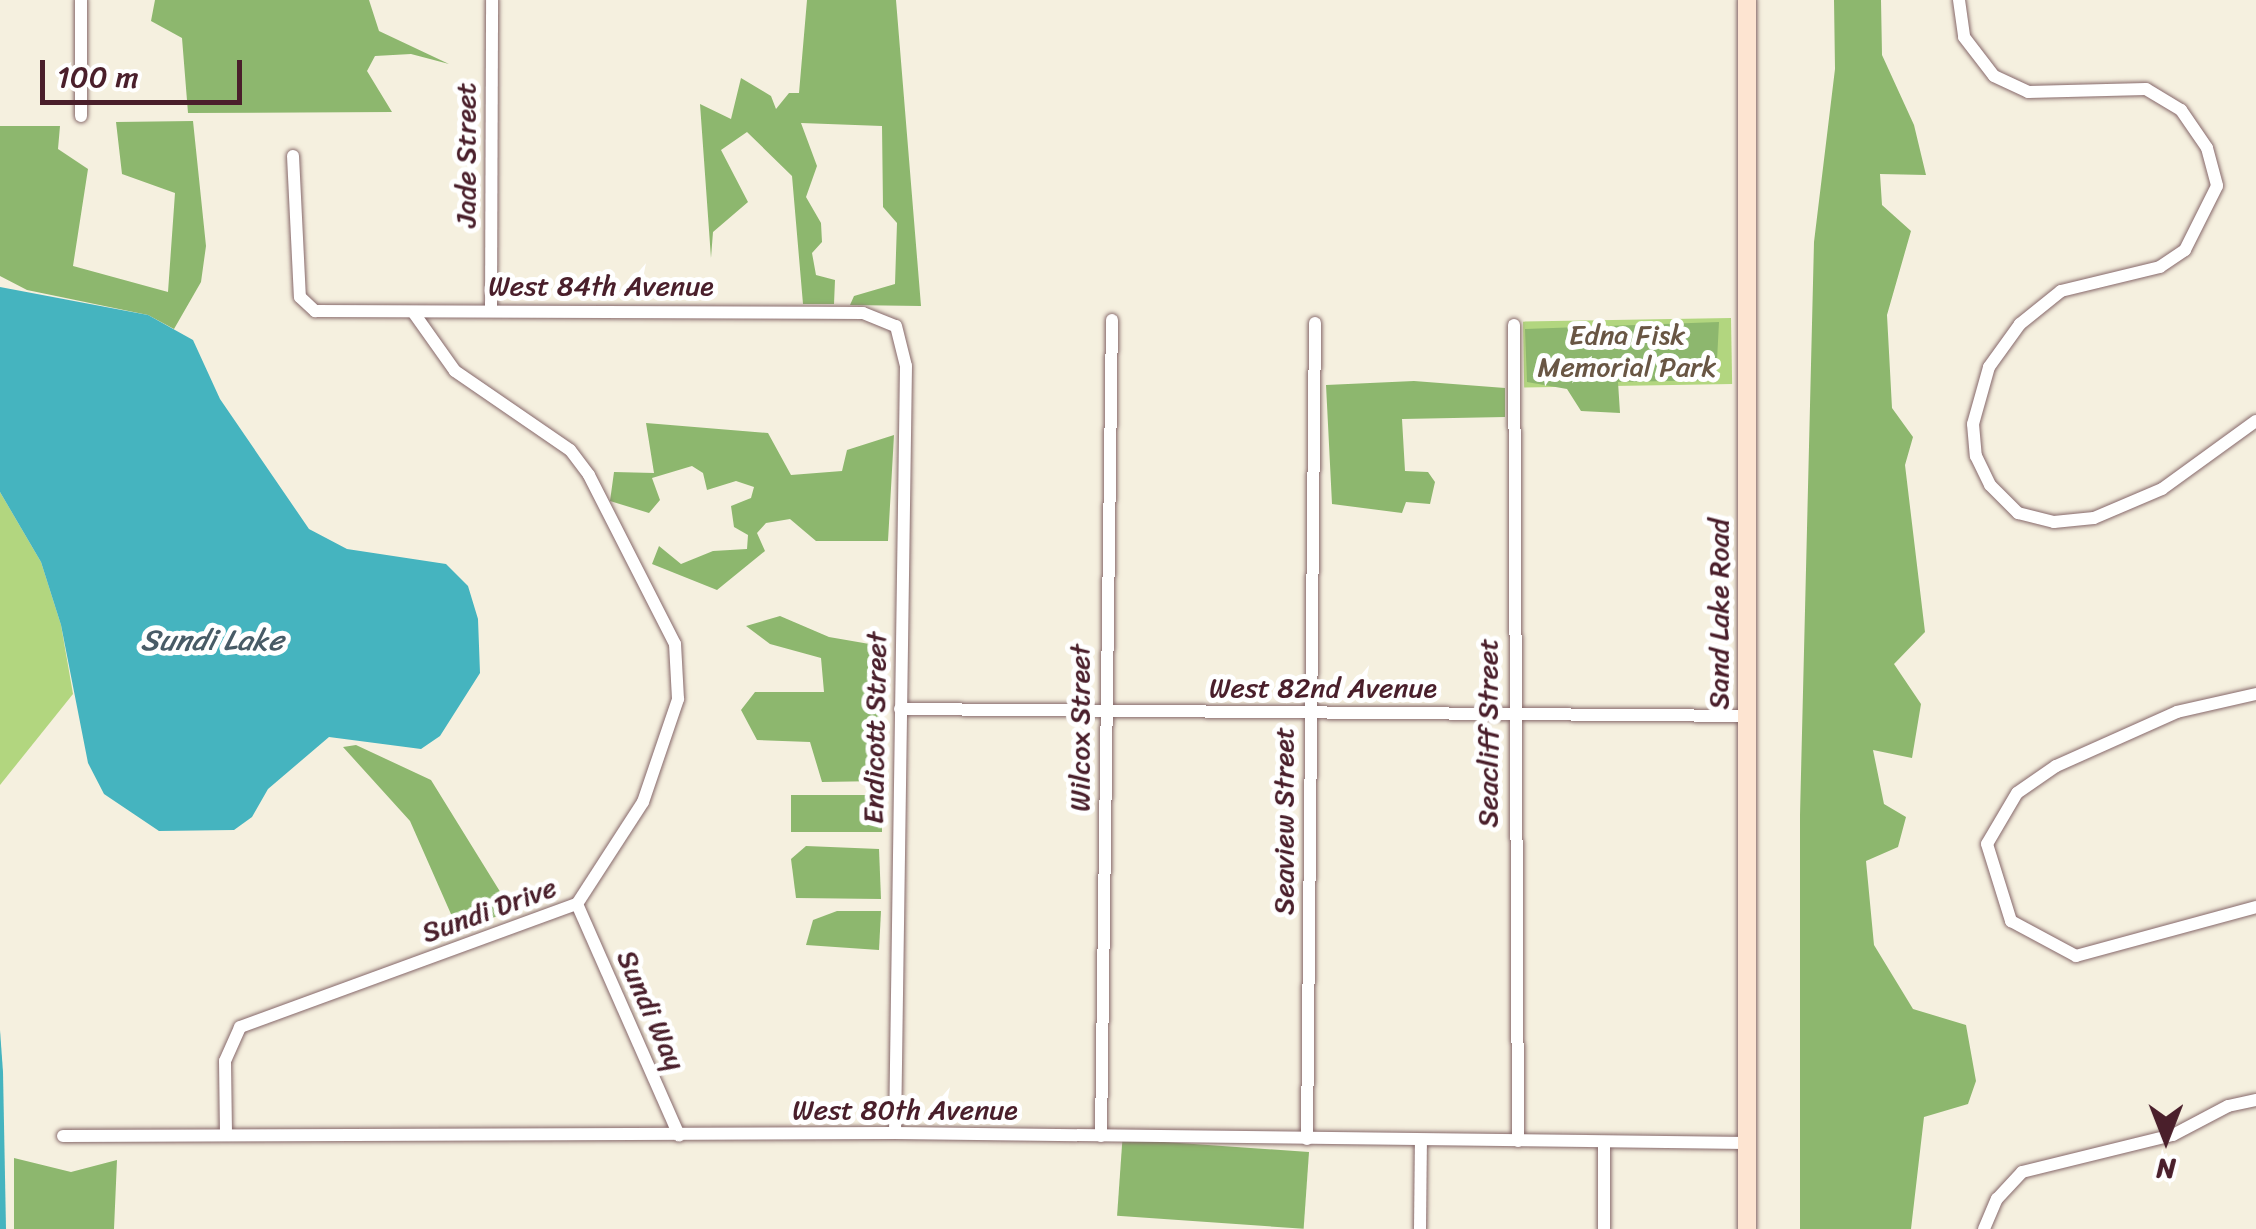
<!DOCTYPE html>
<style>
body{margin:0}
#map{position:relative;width:2256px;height:1229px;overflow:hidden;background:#f5f0df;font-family:Sriracha,sans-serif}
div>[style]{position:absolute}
.green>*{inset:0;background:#b2d67f;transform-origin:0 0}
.forest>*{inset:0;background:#8db76e;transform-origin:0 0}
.water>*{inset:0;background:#45b4bf}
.roads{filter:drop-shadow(0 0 2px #86686a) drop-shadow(0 0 2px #86686a)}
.minor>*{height:12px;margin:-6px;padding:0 6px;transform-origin:6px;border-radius:6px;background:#fff}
.secondary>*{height:18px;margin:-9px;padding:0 9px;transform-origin:9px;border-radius:9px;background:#fde4d1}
span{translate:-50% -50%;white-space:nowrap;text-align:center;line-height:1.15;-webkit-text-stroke:10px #fff;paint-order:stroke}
.street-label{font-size:28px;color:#4a1f2b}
.park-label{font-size:28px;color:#695644}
.water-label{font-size:30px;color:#485b66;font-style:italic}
.north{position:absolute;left:2116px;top:1089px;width:100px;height:100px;-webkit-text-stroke:8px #fff;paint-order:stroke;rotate:180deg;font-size:28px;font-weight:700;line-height:40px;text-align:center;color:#4a1f2b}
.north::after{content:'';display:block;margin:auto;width:35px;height:45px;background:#4a1f2b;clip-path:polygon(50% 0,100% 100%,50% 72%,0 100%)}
.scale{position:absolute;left:40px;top:60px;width:202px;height:45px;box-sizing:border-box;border:5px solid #4a1f2b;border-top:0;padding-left:12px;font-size:30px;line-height:35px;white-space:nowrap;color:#4a1f2b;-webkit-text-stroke:8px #fff;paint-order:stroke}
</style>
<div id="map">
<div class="green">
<i style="left:1731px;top:318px;width:66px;height:208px;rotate:89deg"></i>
<i style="clip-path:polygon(0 492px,41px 562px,61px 625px,73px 694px,0 785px)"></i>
</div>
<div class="forest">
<i style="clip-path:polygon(155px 0,369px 0,379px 31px,449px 64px,411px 54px,375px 56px,367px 71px,392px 112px,188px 113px,182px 38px,151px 21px)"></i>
<i style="clip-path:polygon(807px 0,896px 0,921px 306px,850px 305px,854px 296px,895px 284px,897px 223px,883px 207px,882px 126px,801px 123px,817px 166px,806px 197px,821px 223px,822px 242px,812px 253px,816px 275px,835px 280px,834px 304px,803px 304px,792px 176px,747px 132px,721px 150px,748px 202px,713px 232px,711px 258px,700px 104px,731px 119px,741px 78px,771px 96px,776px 109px,789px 93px,799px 93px)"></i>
<i style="clip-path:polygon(1834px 0,1881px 0,1882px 55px,1914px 125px,1926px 175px,1880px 174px,1882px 205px,1911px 231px,1887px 315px,1892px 408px,1913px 437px,1905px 465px,1925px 632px,1894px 664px,1921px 704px,1912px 758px,1873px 750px,1884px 804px,1906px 817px,1898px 847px,1866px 861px,1874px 945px,1913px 1009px,1966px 1025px,1976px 1081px,1968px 1104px,1924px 1117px,1911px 1229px,1800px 1229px,1800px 815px,1814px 242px,1835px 69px)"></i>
<i style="clip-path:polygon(193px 121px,206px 246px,201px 282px,174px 329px,148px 315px,27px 290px,0 276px,0 126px,60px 126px,58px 149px,88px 169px,73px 266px,168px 292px,175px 193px,122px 174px,116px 122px)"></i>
<i style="clip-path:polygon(1719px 322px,1716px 380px,1618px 382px,1620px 413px,1581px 411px,1567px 389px,1527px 382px,1525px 329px)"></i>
<i style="clip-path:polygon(1414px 381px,1505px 388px,1505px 417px,1402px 419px,1405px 471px,1428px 472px,1435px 482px,1430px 504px,1406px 502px,1402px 513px,1332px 504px,1326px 385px)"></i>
<i style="clip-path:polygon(646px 423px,768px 433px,791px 475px,842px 471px,847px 450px,894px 435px,888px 541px,816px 541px,790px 519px,766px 523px,757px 533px,765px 551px,717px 590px,652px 564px,659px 546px,681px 564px,713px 551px,747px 549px,748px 535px,734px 527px,731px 506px,751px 498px,754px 487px,736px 481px,707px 490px,703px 473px,692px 466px,652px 478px,660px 500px,649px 513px,610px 501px,614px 472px,654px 473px)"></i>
<i style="clip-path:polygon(780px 616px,829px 637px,881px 646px,880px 781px,822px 782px,810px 742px,757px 740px,741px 710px,755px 692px,824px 692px,821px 658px,770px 644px,746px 626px)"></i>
<i style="clip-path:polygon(356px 745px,431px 780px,512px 911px,458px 930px,410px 821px,343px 747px)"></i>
<i style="left:882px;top:795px;width:37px;height:91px;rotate:90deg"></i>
<i style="clip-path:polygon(806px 846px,879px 849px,881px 899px,796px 898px,791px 859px)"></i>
<i style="clip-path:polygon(837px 911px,881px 911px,879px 950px,806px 945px,813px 920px)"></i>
<i style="left:1309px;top:1152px;width:77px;height:187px;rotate:94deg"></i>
<i style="clip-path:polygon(14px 1158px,71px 1172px,117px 1160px,114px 1229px,14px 1229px)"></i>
</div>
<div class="water">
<i style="clip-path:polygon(0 287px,148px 315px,193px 340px,220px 399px,309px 529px,347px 549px,446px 564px,468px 586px,478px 619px,480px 673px,440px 736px,421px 749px,329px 737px,268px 789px,252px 817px,234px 830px,159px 831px,104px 794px,88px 763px,61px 625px,41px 562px,0 492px)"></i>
<i style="clip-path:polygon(0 1030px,3px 1072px,6px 1229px,0 1229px)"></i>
</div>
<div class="roads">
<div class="minor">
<i style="left:81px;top:0;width:116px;rotate:90deg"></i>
<i style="left:1959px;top:0;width:37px;rotate:82deg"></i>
<i style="left:1964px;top:37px;width:49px;rotate:52.4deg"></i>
<i style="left:1994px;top:76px;width:38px;rotate:25deg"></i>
<i style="left:2028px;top:92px;width:118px;rotate:-1.5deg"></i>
<i style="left:2146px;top:89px;width:41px;rotate:31deg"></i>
<i style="left:2181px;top:110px;width:46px;rotate:55.6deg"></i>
<i style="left:2207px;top:148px;width:39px;rotate:75deg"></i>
<i style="left:2217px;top:186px;width:72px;rotate:116.6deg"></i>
<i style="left:2185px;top:250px;width:30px;rotate:146deg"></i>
<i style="left:2160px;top:267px;width:102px;rotate:166.4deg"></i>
<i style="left:2061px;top:291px;width:53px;rotate:141.2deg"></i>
<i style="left:2020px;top:324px;width:53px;rotate:125.8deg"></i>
<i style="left:1989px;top:367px;width:59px;rotate:105.7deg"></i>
<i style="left:1973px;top:424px;width:32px;rotate:85deg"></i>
<i style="left:1976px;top:456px;width:32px;rotate:64deg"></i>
<i style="left:1990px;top:485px;width:40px;rotate:45deg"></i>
<i style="left:2018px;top:513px;width:37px;rotate:14deg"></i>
<i style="left:2054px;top:522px;width:40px;rotate:-5.7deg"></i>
<i style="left:2094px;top:518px;width:74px;rotate:-23.1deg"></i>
<i style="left:2162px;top:489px;width:116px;rotate:-35.9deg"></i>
<i style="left:293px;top:156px;width:141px;rotate:87.2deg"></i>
<i style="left:300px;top:297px;width:21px;rotate:43deg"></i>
<i style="left:315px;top:311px;width:548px;rotate:0.21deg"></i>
<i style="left:863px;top:313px;width:35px;rotate:22deg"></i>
<i style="left:896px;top:326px;width:41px;rotate:76deg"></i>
<i style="left:906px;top:366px;width:767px;rotate:90.82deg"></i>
<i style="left:491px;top:310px;width:310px;rotate:-89.8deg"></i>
<i style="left:1514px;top:325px;width:816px;rotate:89.72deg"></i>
<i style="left:2256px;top:694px;width:81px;rotate:167.2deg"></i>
<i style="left:2177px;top:712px;width:133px;rotate:155.9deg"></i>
<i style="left:2056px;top:766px;width:47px;rotate:145.3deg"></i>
<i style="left:2017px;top:793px;width:59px;rotate:120.5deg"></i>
<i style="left:1987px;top:844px;width:81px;rotate:72.7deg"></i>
<i style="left:2011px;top:921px;width:74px;rotate:28.3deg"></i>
<i style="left:2076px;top:956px;width:187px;rotate:-15.2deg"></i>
<i style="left:900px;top:709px;width:847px;rotate:0.47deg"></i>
<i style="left:577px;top:904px;width:253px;rotate:66.2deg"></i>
<i style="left:226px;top:1133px;width:72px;rotate:-90.8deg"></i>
<i style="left:225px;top:1061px;width:37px;rotate:-66deg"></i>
<i style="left:240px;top:1027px;width:359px;rotate:-20.1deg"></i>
<i style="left:577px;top:904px;width:121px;rotate:-57.1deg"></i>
<i style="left:643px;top:802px;width:109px;rotate:-71.2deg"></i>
<i style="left:678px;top:699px;width:55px;rotate:-93.1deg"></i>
<i style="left:675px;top:644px;width:190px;rotate:-117deg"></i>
<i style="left:589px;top:475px;width:31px;rotate:-127deg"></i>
<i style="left:570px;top:450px;width:140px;rotate:-145.5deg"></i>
<i style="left:455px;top:371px;width:72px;rotate:-125.4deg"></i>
<i style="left:63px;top:1136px;width:832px;rotate:-0.21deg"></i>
<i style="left:895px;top:1133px;width:852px;rotate:0.67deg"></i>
<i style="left:1101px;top:1136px;width:816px;rotate:-89.23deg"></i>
<i style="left:1307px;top:1139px;width:816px;rotate:-89.44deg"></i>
<i style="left:1420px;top:1229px;width:89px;rotate:-89.4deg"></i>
<i style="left:1604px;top:1229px;width:87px;rotate:-90deg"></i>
<i style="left:1984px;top:1229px;width:33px;rotate:-67deg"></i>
<i style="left:1997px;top:1199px;width:37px;rotate:-47deg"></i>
<i style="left:2022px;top:1172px;width:155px;rotate:-13.8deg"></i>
<i style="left:2173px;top:1135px;width:62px;rotate:-27.8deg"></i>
<i style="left:2228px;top:1106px;width:29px;rotate:-12deg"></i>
</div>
<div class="secondary">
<i style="left:1747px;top:1229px;width:1229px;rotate:-90deg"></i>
</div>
</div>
<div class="street-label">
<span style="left:466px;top:155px;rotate:-90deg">Jade Street</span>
<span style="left:601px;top:286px">West 84th Avenue</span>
<span style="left:1719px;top:614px;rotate:-90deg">Sand Lake Road</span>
<span style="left:1323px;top:688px">West 82nd Avenue</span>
<span style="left:875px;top:728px;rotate:-89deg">Endicott Street</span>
<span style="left:1080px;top:728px;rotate:-90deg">Wilcox Street</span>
<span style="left:1488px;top:733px;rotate:-90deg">Seacliff Street</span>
<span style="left:1284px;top:821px;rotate:-90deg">Seaview Street</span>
<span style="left:489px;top:910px;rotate:-20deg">Sundi Drive</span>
<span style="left:651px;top:1010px;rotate:66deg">Sundi Way</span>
<span style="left:905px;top:1110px">West 80th Avenue</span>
</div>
<div class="park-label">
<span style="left:1627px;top:351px">Edna Fisk<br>Memorial Park</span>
</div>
<div class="water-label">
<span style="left:212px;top:640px">Sundi Lake</span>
</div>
<div class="north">N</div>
<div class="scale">100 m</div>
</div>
